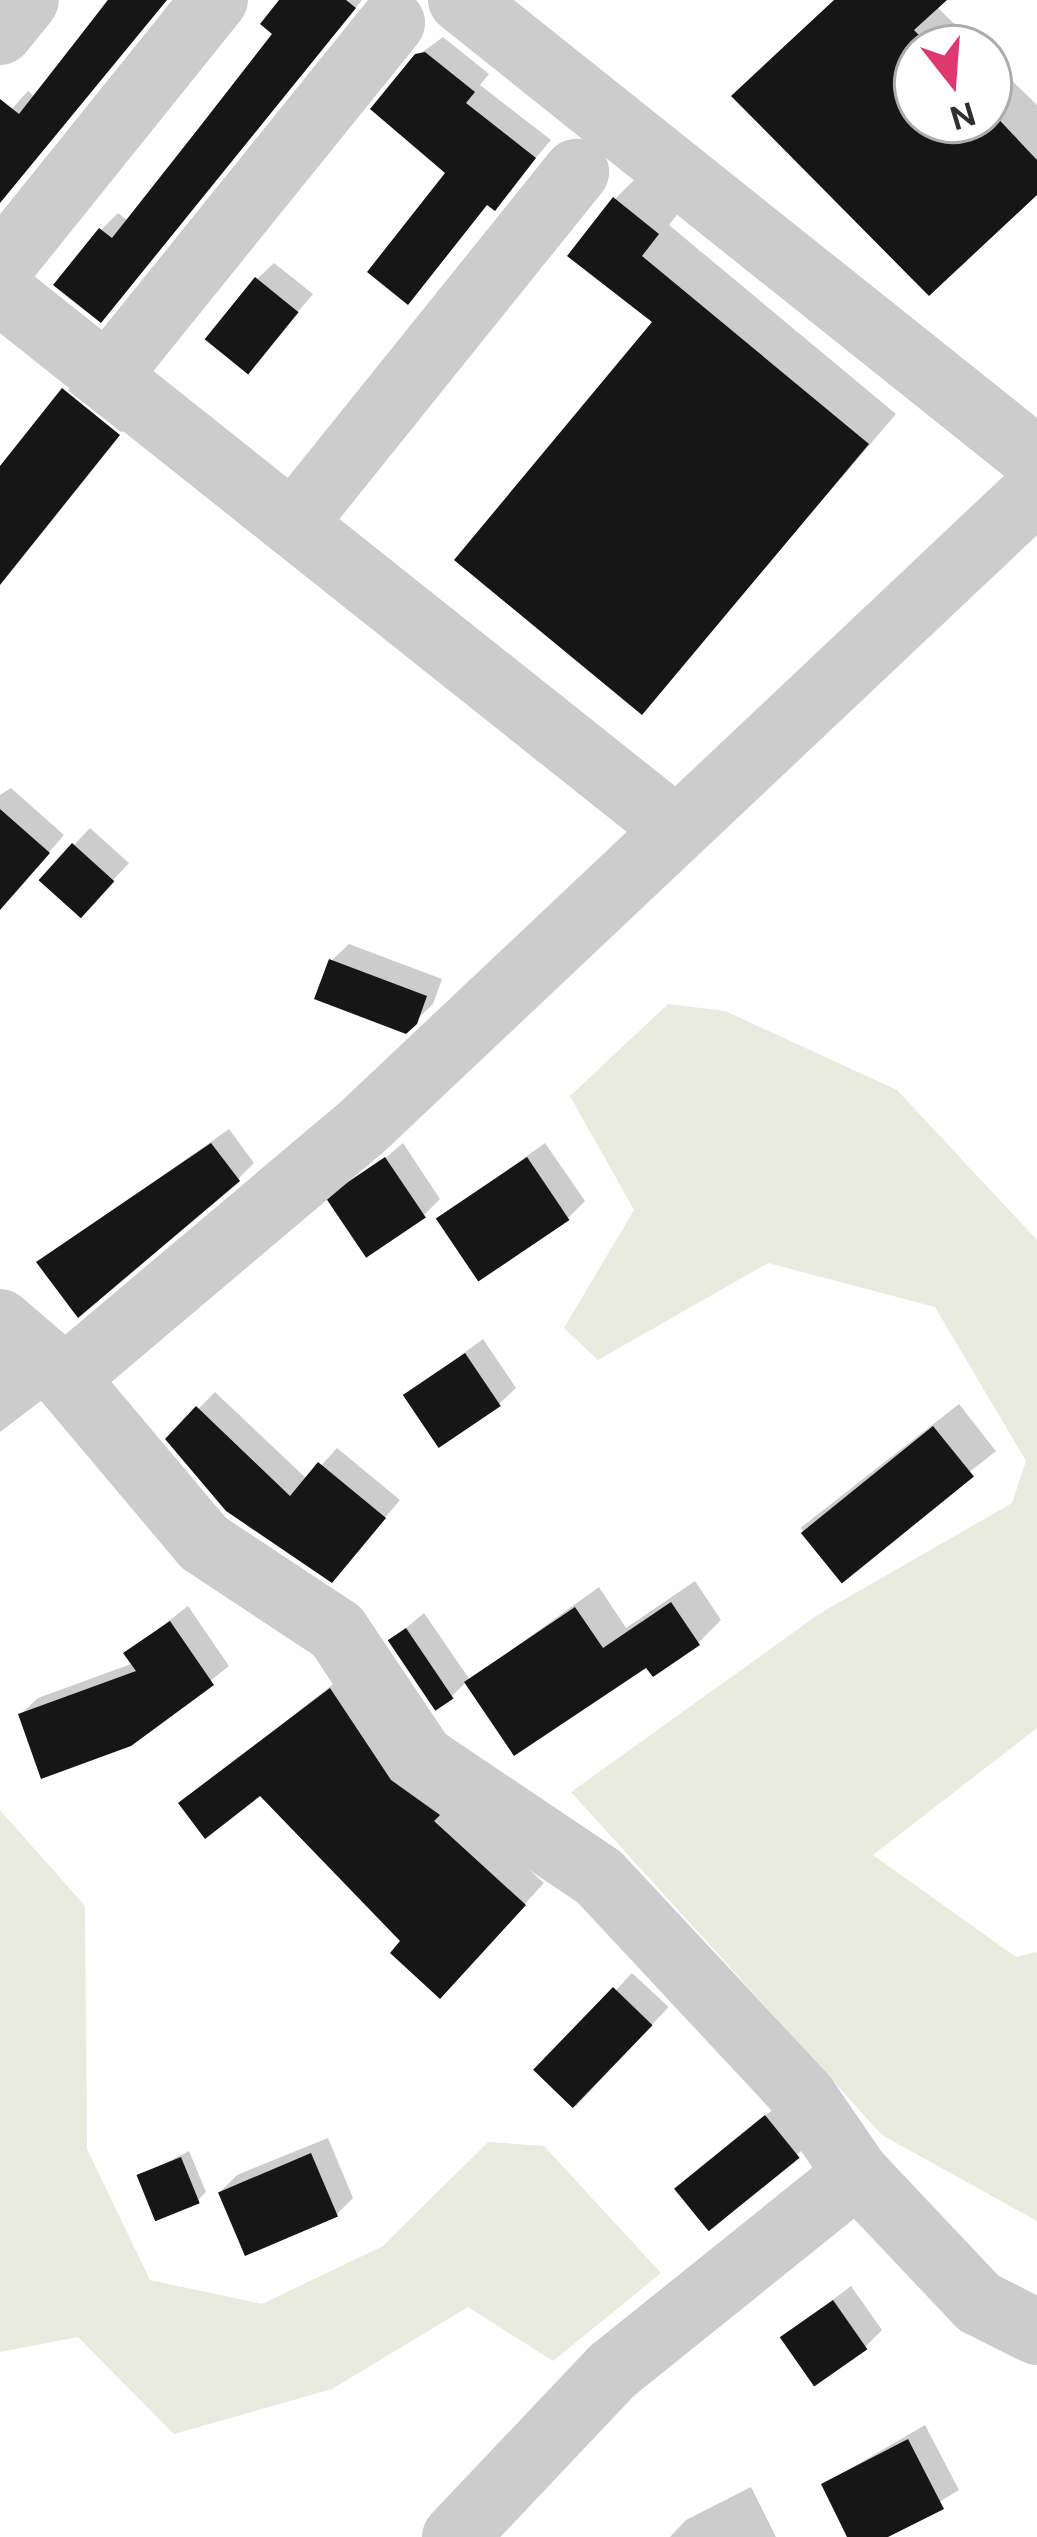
<!DOCTYPE html>
<style>
body{margin:0}
#map{position:relative;width:1037px;height:2537px;overflow:hidden;background:#fff;font-family:"DM Sans",sans-serif}
div>[style]{position:absolute}
.green>*{inset:0;background:#e8ebdd}
.shadow>*{inset:0;background:#0003;transform-origin:0 0}
.building>*{inset:0;background:#161616;transform-origin:0 0}
.minor>*{height:66px;margin:-33px;padding:0 33px;transform-origin:33px;border-radius:33px;background:#ccc}
span{translate:-50% -50%;white-space:nowrap;text-align:center;line-height:1.15;-webkit-text-stroke:12px #fff;paint-order:stroke}
.north{position:absolute;left:893px;top:24px;width:120px;height:120px;box-sizing:border-box;background:#fff;border:3px solid #acacac;border-radius:50%;rotate:163deg;font-size:33px;font-weight:700;line-height:48px;text-align:center;color:#2f2f2f}
.north::after{content:'';display:block;margin:auto;width:42px;height:54px;background:#de396f;clip-path:polygon(50% 0,100% 100%,50% 72%,0 100%)}
</style>
<div id="map">
<div class="green">
<i style="clip-path:polygon(668px 1004px,725px 1011px,897px 1090px,1037px 1240px,1037px 1728px,873px 1855px,1016px 1957px,1037px 1952px,1037px 2221px,882px 2135px,571px 1792px,819px 1614px,1012px 1503px,1026px 1461px,935px 1307px,768px 1263px,598px 1360px,564px 1328px,634px 1210px,570px 1096px)"></i>
<i style="clip-path:polygon(0 1810px,85px 1906px,87px 2149px,150px 2280px,262px 2304px,383px 2246px,488px 2142px,544px 2146px,661px 2273px,553px 2361px,468px 2307px,332px 2389px,174px 2434px,78px 2337px,0 2352px)"></i>
</div>
<div class="shadow">
<i style="clip-path:polygon(107px 0,166px 0,0 191px,0 122px,28px 91px,35px 97px)"></i>
<i style="clip-path:polygon(283px 0,362px 0,117px 303px,101px 230px,118px 213px,128px 221px,277px 33px)"></i>
<i style="clip-path:polygon(836px 0,942px 0,936px 6px,979px 48px,917px 48px,917px 120px,989px 120px,989px 58px,1037px 105px,1037px 191px,929px 292px)"></i>
<i style="clip-path:polygon(443px 37px,489px 74px,480px 85px,551px 140px,494px 207px,450px 172px,417px 56px)"></i>
<i style="clip-path:polygon(644px 170px,686px 203px,669px 225px,896px 414px,642px 711px,656px 322px,615px 199px)"></i>
<i style="clip-path:polygon(274px 263px,313px 294px,249px 370px,257px 279px)"></i>
<i style="left:81px;top:374px;width:68px;height:21px;rotate:38deg"></i>
<i style="clip-path:polygon(11px 788px,64px 835px,0 908px,0 795px)"></i>
<i style="clip-path:polygon(90px 828px,129px 863px,97px 897px,74px 845px)"></i>
<i style="clip-path:polygon(349px 944px,442px 979px,433px 1004px,405px 1031px,332px 960px)"></i>
<i style="clip-path:polygon(229px 1129px,254px 1163px,238px 1179px,40px 1262px)"></i>
<i style="clip-path:polygon(403px 1143px,440px 1199px,424px 1215px,351px 1187px)"></i>
<i style="clip-path:polygon(545px 1143px,585px 1201px,568px 1218px,440px 1219px)"></i>
<i style="clip-path:polygon(483px 1339px,516px 1388px,499px 1404px,407px 1395px)"></i>
<i style="clip-path:polygon(0 1345px,50px 1394px,0 1432px)"></i>
<i style="clip-path:polygon(215px 1392px,308px 1480px,337px 1448px,400px 1500px,348px 1562px,169px 1439px)"></i>
<i style="left:959px;top:1404px;width:60px;height:201px;rotate:52deg"></i>
<i style="clip-path:polygon(695px 1581px,721px 1620px,698px 1643px,647px 1664px,467px 1681px,452px 1696px,392px 1640px,424px 1613px,470px 1680px,599px 1587px,626px 1628px)"></i>
<i style="clip-path:polygon(188px 1606px,229px 1666px,130px 1744px,21px 1714px,38px 1698px,134px 1663px,127px 1653px)"></i>
<i style="clip-path:polygon(351px 1670px,451px 1799px,544px 1883px,460px 1975px,404px 1941px,261px 1792px,182px 1803px)"></i>
<i style="left:632px;top:1973px;width:50px;height:136px;rotate:43deg"></i>
<i style="clip-path:polygon(783px 2101px,815px 2139px,712px 2229px,696px 2174px)"></i>
<i style="clip-path:polygon(328px 2138px,353px 2198px,336px 2215px,220px 2192px,237px 2175px)"></i>
<i style="clip-path:polygon(189px 2151px,206px 2192px,198px 2200px,140px 2176px)"></i>
<i style="clip-path:polygon(851px 2286px,882px 2330px,865px 2347px,782px 2338px)"></i>
<i style="clip-path:polygon(925px 2425px,959px 2490px,881px 2537px,850px 2537px,824px 2484px)"></i>
<i style="clip-path:polygon(751px 2487px,776px 2537px,670px 2537px,686px 2520px)"></i>
</div>
<div class="building">
<i style="clip-path:polygon(108px 0,167px 0,0 203px,0 99px,19px 114px)"></i>
<i style="clip-path:polygon(279px 0,346px 0,356px 8px,101px 323px,53px 285px,99px 228px,112px 238px,198px 129px,272px 34px,260px 24px)"></i>
<i style="clip-path:polygon(834px 0,947px 0,914px 30px,931px 48px,917px 48px,917px 120px,989px 120px,989px 109px,1037px 160px,1037px 195px,929px 296px,731px 96px)"></i>
<i style="clip-path:polygon(425px 52px,475px 92px,466px 103px,536px 158px,495px 211px,487px 205px,408px 305px,367px 272px,445px 173px,370px 109px,415px 54px)"></i>
<i style="clip-path:polygon(613px 197px,659px 234px,642px 256px,869px 444px,642px 715px,454px 560px,652px 322px,567px 256px)"></i>
<i style="left:255px;top:277px;width:56px;height:80px;rotate:39deg"></i>
<i style="clip-path:polygon(62px 388px,120px 435px,0 585px,0 466px)"></i>
<i style="clip-path:polygon(0 809px,50px 853px,0 910px)"></i>
<i style="left:72px;top:843px;width:57px;height:50px;rotate:42deg"></i>
<i style="clip-path:polygon(329px 959px,427px 996px,417px 1024px,406px 1034px,314px 999px)"></i>
<i style="clip-path:polygon(211px 1143px,240px 1181px,78px 1318px,36px 1262px)"></i>
<i style="left:385px;top:1157px;width:73px;height:72px;rotate:56deg"></i>
<i style="left:527px;top:1157px;width:76px;height:110px;rotate:56deg"></i>
<i style="left:465px;top:1353px;width:64px;height:75px;rotate:56deg"></i>
<i style="clip-path:polygon(196px 1406px,290px 1496px,318px 1462px,386px 1518px,332px 1583px,226px 1511px,165px 1439px)"></i>
<i style="left:933px;top:1426px;width:65px;height:170px;rotate:51deg"></i>
<i style="clip-path:polygon(671px 1602px,700px 1645px,653px 1677px,646px 1668px,514px 1756px,464px 1682px,575px 1607px,603px 1648px)"></i>
<i style="clip-path:polygon(170px 1621px,214px 1685px,131px 1746px,41px 1779px,18px 1714px,136px 1671px,123px 1653px)"></i>
<i style="left:406px;top:1628px;width:85px;height:22px;rotate:56deg"></i>
<i style="clip-path:polygon(330px 1688px,391px 1780px,440px 1815px,434px 1821px,526px 1905px,440px 1999px,390px 1953px,400px 1941px,260px 1796px,205px 1839px,178px 1803px)"></i>
<i style="left:613px;top:1987px;width:55px;height:115px;rotate:44deg"></i>
<i style="left:765px;top:2115px;width:55px;height:117px;rotate:51deg"></i>
<i style="left:311px;top:2153px;width:69px;height:101px;rotate:67deg"></i>
<i style="left:181px;top:2157px;width:50px;height:48px;rotate:68deg"></i>
<i style="left:833px;top:2300px;width:60px;height:65px;rotate:55deg"></i>
<i style="clip-path:polygon(908px 2439px,944px 2509px,888px 2537px,847px 2537px,821px 2484px)"></i>
</div>
<div class="minor">
<i style="left:461px;top:0;width:737px;rotate:38.61deg"></i>
<i style="left:0;top:32px;width:41px;rotate:-50.9deg"></i>
<i style="left:0;top:267px;width:343px;rotate:-51.2deg"></i>
<i style="left:0;top:291px;width:864px;rotate:38.51deg"></i>
<i style="left:107px;top:376px;width:454px;rotate:-51.1deg"></i>
<i style="left:293px;top:524px;width:452px;rotate:-51.2deg"></i>
<i style="left:0;top:1322px;width:86px;rotate:40.7deg"></i>
<i style="left:65px;top:1378px;width:216px;rotate:49.9deg"></i>
<i style="left:204px;top:1543px;width:159px;rotate:33.5deg"></i>
<i style="left:337px;top:1631px;width:153px;rotate:56.2deg"></i>
<i style="left:422px;top:1758px;width:213px;rotate:33.9deg"></i>
<i style="left:599px;top:1877px;width:301px;rotate:47deg"></i>
<i style="left:804px;top:2097px;width:93px;rotate:55.5deg"></i>
<i style="left:857px;top:2174px;width:178px;rotate:46.6deg"></i>
<i style="left:979px;top:2303px;width:65px;rotate:26.6deg"></i>
<i style="left:65px;top:1378px;width:386px;rotate:-40.2deg"></i>
<i style="left:360px;top:1129px;width:931px;rotate:-43.35deg"></i>
<i style="left:455px;top:2537px;width:228px;rotate:-46.6deg"></i>
<i style="left:612px;top:2371px;width:314px;rotate:-38.8deg"></i>
</div>
<div class="north">N</div>
</div>
